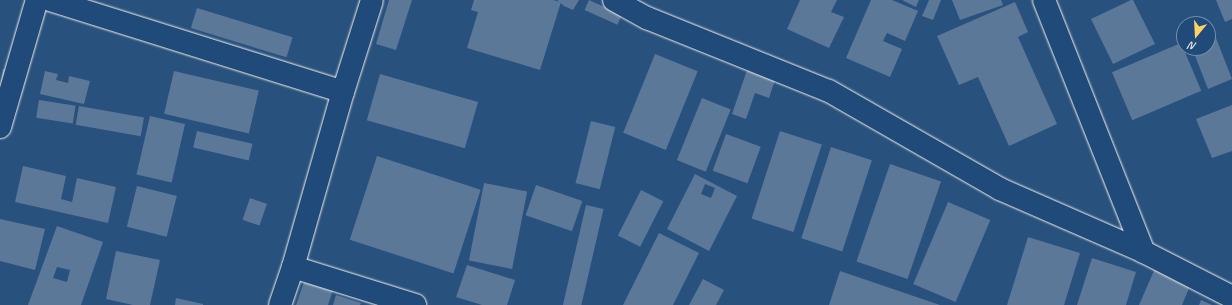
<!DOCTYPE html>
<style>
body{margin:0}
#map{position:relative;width:1232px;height:305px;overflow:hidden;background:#28517e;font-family:Caveat,sans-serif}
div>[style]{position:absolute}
.building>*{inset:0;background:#5b7899;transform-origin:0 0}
.roads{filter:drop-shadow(0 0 1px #f4f1e8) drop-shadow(0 0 1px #f4f1e8)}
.minor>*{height:22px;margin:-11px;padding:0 11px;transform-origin:11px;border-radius:11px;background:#1f4a7a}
span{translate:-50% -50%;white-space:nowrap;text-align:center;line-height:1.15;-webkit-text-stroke:4px #1f4a7a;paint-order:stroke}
.north{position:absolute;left:1176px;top:16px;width:40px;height:40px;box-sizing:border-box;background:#1f4a7a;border:1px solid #748da6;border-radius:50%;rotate:198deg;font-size:11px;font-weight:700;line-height:16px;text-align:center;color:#f4f1e8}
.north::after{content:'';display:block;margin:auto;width:14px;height:18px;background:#ffd166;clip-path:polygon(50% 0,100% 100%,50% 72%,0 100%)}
</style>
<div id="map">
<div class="building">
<i style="clip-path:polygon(389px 0,412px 0,396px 50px,376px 44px)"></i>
<i style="clip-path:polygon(474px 0,553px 0,561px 2px,540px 70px,467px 48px,478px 12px,471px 10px)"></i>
<i style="clip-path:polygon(557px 0,579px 0,573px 10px,564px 6px)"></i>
<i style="left:589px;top:0;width:36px;height:11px;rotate:24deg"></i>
<i style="clip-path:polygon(800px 0,837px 0,831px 12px,844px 17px,829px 48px,787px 29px)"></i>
<i style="clip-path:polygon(871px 0,892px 0,918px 11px,905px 41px,887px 33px,883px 41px,902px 49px,890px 77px,846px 58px)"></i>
<i style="clip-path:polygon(902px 0,919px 0,916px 7px)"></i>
<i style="clip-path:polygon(929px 0,941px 0,933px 20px,922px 16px)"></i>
<i style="clip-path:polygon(952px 0,1001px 0,1003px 5px,960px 20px)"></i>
<i style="clip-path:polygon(1131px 0,1133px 0,1155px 44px,1113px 64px,1091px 19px)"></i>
<i style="clip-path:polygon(1216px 0,1232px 0,1232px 19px,1225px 22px)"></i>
<i style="clip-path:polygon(1015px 2px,1028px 32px,1018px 37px,1057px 124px,1009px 146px,978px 77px,959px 85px,937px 36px)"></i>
<i style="left:197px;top:8px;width:100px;height:21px;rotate:17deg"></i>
<i style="clip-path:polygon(1216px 38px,1232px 79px,1208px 89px,1192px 48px,1208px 48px,1208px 41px)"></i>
<i style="left:1181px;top:43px;width:52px;height:75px;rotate:67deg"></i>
<i style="left:655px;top:54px;width:46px;height:85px;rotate:22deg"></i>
<i style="left:3px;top:69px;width:7px;height:16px;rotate:8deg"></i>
<i style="clip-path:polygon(747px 70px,775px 80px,769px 98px,755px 93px,746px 119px,732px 114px)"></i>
<i style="clip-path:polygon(45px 71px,58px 74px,56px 80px,68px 83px,69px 76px,90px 81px,84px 104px,40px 94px)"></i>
<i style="left:174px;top:71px;width:87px;height:44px;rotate:13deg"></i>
<i style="left:380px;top:74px;width:102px;height:48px;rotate:16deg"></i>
<i style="left:702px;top:98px;width:31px;height:67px;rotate:22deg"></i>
<i style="left:39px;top:100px;width:37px;height:18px;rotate:9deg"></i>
<i style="clip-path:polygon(1232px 105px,1232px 151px,1212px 158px,1196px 119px)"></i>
<i style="left:79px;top:106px;width:66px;height:19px;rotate:10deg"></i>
<i style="left:150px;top:116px;width:36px;height:60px;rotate:13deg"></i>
<i style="left:591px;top:121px;width:25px;height:64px;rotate:14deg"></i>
<i style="left:197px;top:131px;width:57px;height:17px;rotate:13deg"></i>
<i style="left:780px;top:131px;width:44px;height:92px;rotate:18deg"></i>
<i style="left:726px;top:134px;width:37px;height:39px;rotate:20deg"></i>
<i style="left:831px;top:147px;width:43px;height:96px;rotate:18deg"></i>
<i style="left:377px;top:156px;width:109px;height:88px;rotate:18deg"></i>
<i style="left:890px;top:164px;width:54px;height:103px;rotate:19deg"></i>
<i style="clip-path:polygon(23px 166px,66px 176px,61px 199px,72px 202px,77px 178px,116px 187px,108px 223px,15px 202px)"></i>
<i style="clip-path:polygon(evenodd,695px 174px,737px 196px,709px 251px,667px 229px,695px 174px,705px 184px,715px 188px,711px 198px,701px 194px,705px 184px)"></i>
<i style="left:484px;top:183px;width:44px;height:79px;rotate:11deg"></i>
<i style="left:536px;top:185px;width:49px;height:32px;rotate:19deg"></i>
<i style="left:137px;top:186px;width:41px;height:42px;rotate:14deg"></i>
<i style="left:641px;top:190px;width:25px;height:51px;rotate:27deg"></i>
<i style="left:250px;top:198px;width:18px;height:23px;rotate:19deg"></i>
<i style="left:948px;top:202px;width:46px;height:89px;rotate:23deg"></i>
<i style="left:586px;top:205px;width:18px;height:103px;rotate:13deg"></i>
<i style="clip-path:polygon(0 219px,45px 229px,35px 270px,0 261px)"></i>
<i style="clip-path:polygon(evenodd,57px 226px,103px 242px,81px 305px,28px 305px,57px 226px,57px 267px,70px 270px,67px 282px,53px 278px,57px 267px)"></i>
<i style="clip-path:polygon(659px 233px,699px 253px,673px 305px,623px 305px)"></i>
<i style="clip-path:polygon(1028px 237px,1080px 253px,1064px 305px,1007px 305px)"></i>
<i style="clip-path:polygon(116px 251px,160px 260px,150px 305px,133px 305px,106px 299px)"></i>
<i style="clip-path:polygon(1092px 258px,1136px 272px,1126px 305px,1077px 305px)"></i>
<i style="clip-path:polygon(467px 265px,515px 280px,507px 305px,482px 305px,456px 297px)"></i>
<i style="clip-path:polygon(1156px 266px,1192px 281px,1182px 305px,1139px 305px)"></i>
<i style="clip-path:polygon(840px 271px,940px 305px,829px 305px)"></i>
<i style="clip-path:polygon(305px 279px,334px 287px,328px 305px,296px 305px)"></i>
<i style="clip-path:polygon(703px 279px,724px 290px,716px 305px,689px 305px)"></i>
<i style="clip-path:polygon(336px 295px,361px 303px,360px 305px,333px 305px)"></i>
<i style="clip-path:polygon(176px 298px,203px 304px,203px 305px,175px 305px)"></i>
<i style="clip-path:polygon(1201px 300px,1212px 305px,1199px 305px)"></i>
</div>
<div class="roads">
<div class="minor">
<i style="left:50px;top:0;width:307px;rotate:17.4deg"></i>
<i style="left:614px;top:0;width:38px;rotate:29deg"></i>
<i style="left:647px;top:18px;width:196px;rotate:21.9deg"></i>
<i style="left:829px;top:91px;width:197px;rotate:29.8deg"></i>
<i style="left:1000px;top:189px;width:157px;rotate:23.6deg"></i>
<i style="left:1144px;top:252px;width:99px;rotate:27.1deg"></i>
<i style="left:1044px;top:0;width:271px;rotate:68.4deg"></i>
<i style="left:0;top:127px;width:132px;rotate:-73.8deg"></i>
<i style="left:293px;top:267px;width:128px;rotate:17.3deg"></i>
<i style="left:280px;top:305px;width:40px;rotate:-71.1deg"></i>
<i style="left:293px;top:267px;width:182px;rotate:-74.1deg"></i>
<i style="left:343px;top:92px;width:96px;rotate:-72.5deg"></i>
</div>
</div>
<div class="north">N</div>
</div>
